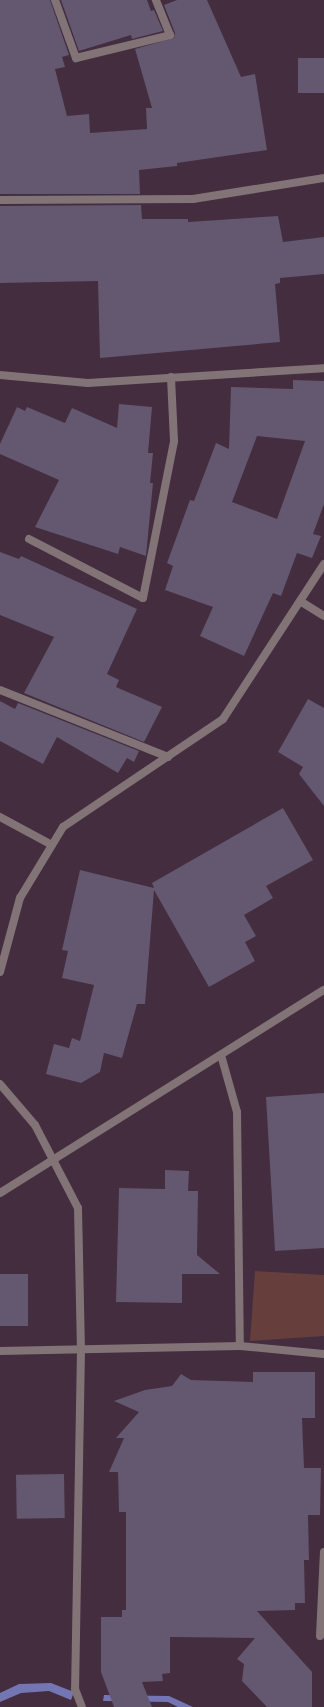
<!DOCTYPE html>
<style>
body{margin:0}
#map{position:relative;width:324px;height:1707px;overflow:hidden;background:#432d3f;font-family:Bitter,serif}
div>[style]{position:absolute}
.green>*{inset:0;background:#663e3b}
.water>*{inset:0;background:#7476b3}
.building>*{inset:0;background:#645770;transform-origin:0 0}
.service>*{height:8px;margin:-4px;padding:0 4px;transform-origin:4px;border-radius:4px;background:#827377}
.minor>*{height:8px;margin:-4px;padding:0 4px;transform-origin:4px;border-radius:4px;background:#827377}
.tertiary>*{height:8px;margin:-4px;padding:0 4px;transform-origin:4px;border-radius:4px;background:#827377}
span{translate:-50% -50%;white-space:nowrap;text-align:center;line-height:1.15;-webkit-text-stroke:3px #392435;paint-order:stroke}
</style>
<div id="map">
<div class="green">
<i style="clip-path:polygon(255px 1271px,324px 1275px,324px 1336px,250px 1341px)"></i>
</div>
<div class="water">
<i style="clip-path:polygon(51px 1683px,74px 1692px,71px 1700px,49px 1691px,21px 1693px,0 1702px,0 1693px,19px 1684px)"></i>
<i style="clip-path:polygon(104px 1695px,169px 1696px,193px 1707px,178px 1707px,168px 1702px,103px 1701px)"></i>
</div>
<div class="building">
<i style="clip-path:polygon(0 0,50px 0,69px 55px,62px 57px,65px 67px,55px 69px,67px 116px,89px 114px,90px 133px,147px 129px,146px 108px,152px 108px,135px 49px,174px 38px,175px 33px,164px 5px,177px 0,207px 0,241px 77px,255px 74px,267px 150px,177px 163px,177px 166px,139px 170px,140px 194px,0 194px)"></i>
<i style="clip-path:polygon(61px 0,147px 0,151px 11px,154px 10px,163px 31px,132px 39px,131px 35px,79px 51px)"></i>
<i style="left:324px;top:58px;width:35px;height:26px;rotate:90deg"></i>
<i style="clip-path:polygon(141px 205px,142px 219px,188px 219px,188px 222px,278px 216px,283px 242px,324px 237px,324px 274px,280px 278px,280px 283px,275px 284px,280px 342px,100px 358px,98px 281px,0 283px,0 206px)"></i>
<i style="clip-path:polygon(evenodd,293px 380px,324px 381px,324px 504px,313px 534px,321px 536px,312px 558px,297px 553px,281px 596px,273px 593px,244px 656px,200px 636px,213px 607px,165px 590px,173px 566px,167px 563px,190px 500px,194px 501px,216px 443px,229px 449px,231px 387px,293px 389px,293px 380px,257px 436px,305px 441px,277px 519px,232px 502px,257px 436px)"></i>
<i style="clip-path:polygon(119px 404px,152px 407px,148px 453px,153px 453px,150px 483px,153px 483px,146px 556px,120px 547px,118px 554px,35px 527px,59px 480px,0 454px,0 444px,17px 407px,25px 411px,27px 407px,65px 423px,72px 408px,117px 428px)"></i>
<i style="clip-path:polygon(0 552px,19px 559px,21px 556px,137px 609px,107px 674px,119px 680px,116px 687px,162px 707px,144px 742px,24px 693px,54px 637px,0 615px)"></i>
<i style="clip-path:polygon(308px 699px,324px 708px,324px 806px,299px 774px,303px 767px,278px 752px)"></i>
<i style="clip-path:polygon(0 701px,15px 709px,18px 703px,139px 751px,134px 762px,127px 758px,118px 773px,57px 737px,43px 764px,0 741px)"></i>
<i style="clip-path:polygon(283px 808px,313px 860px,266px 886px,273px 898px,244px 915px,256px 936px,245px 942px,255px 961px,209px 987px,154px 890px,145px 1004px,137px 1004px,122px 1058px,104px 1053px,100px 1072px,81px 1083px,46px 1074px,54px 1044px,69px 1048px,72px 1038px,80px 1041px,94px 985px,62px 978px,68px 951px,62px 950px,80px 870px,154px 888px,152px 883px)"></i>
<i style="clip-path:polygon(324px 1093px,324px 1248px,275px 1251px,266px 1097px)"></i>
<i style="clip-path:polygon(165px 1170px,189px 1171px,188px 1191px,198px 1191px,197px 1255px,220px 1274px,182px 1274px,182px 1303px,116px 1302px,119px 1188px,165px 1189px)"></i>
<i style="left:0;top:1274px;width:28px;height:52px"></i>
<i style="clip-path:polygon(253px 1372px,315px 1372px,315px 1418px,302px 1418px,304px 1468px,321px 1468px,320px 1515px,308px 1515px,309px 1560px,304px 1560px,305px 1603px,295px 1603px,295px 1610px,257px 1611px,312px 1672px,312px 1707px,267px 1707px,242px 1681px,244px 1664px,237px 1659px,255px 1638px,170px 1637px,170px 1673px,162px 1674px,163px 1681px,142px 1682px,152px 1707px,114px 1707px,101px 1672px,101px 1617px,122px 1617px,122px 1610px,126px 1610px,126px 1512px,119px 1512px,118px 1472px,109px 1472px,124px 1438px,116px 1438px,139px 1412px,114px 1401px,145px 1390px,172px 1386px,181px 1374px,191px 1380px,253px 1382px)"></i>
<i style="left:64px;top:1474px;width:44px;height:48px;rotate:89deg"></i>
</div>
<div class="service">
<i style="left:221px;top:1055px;width:59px;rotate:74.3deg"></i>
<i style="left:237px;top:1112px;width:234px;rotate:89.3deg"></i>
</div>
<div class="minor">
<i style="left:55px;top:0;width:62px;rotate:70.1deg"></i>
<i style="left:76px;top:58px;width:97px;rotate:-13.7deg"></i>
<i style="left:170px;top:35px;width:38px;rotate:-112deg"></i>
<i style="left:0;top:200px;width:193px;rotate:-0.3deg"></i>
<i style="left:193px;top:199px;width:133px;rotate:-9.1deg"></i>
<i style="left:0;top:375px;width:88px;rotate:5.2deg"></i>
<i style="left:88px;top:383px;width:236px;rotate:-3.6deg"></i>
<i style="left:29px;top:539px;width:128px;rotate:27.4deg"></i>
<i style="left:143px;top:598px;width:160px;rotate:-78.8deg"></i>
<i style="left:174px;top:441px;width:64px;rotate:-92.7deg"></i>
<i style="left:300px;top:601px;width:28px;rotate:32deg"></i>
<i style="left:0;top:690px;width:181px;rotate:21.7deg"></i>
<i style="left:0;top:817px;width:59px;rotate:28.3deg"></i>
<i style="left:0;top:972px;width:77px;rotate:-74.9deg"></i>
<i style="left:20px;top:898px;width:83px;rotate:-58.8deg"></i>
<i style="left:63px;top:827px;width:193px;rotate:-34deg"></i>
<i style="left:223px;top:719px;width:185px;rotate:-56.9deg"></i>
<i style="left:0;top:1084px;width:54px;rotate:49.5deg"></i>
<i style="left:35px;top:1125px;width:93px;rotate:62.6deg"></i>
<i style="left:78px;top:1208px;width:141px;rotate:88.8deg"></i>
<i style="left:81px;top:1349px;width:340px;rotate:91deg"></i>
<i style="left:75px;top:1689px;width:19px;rotate:69deg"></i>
<i style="left:0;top:1351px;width:240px;rotate:-1.2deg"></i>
<i style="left:240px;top:1346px;width:84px;rotate:5.4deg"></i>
<i style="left:320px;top:1636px;width:84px;rotate:-87.3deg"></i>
</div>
<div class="tertiary">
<i style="left:0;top:1193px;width:382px;rotate:-32.1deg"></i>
</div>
</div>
